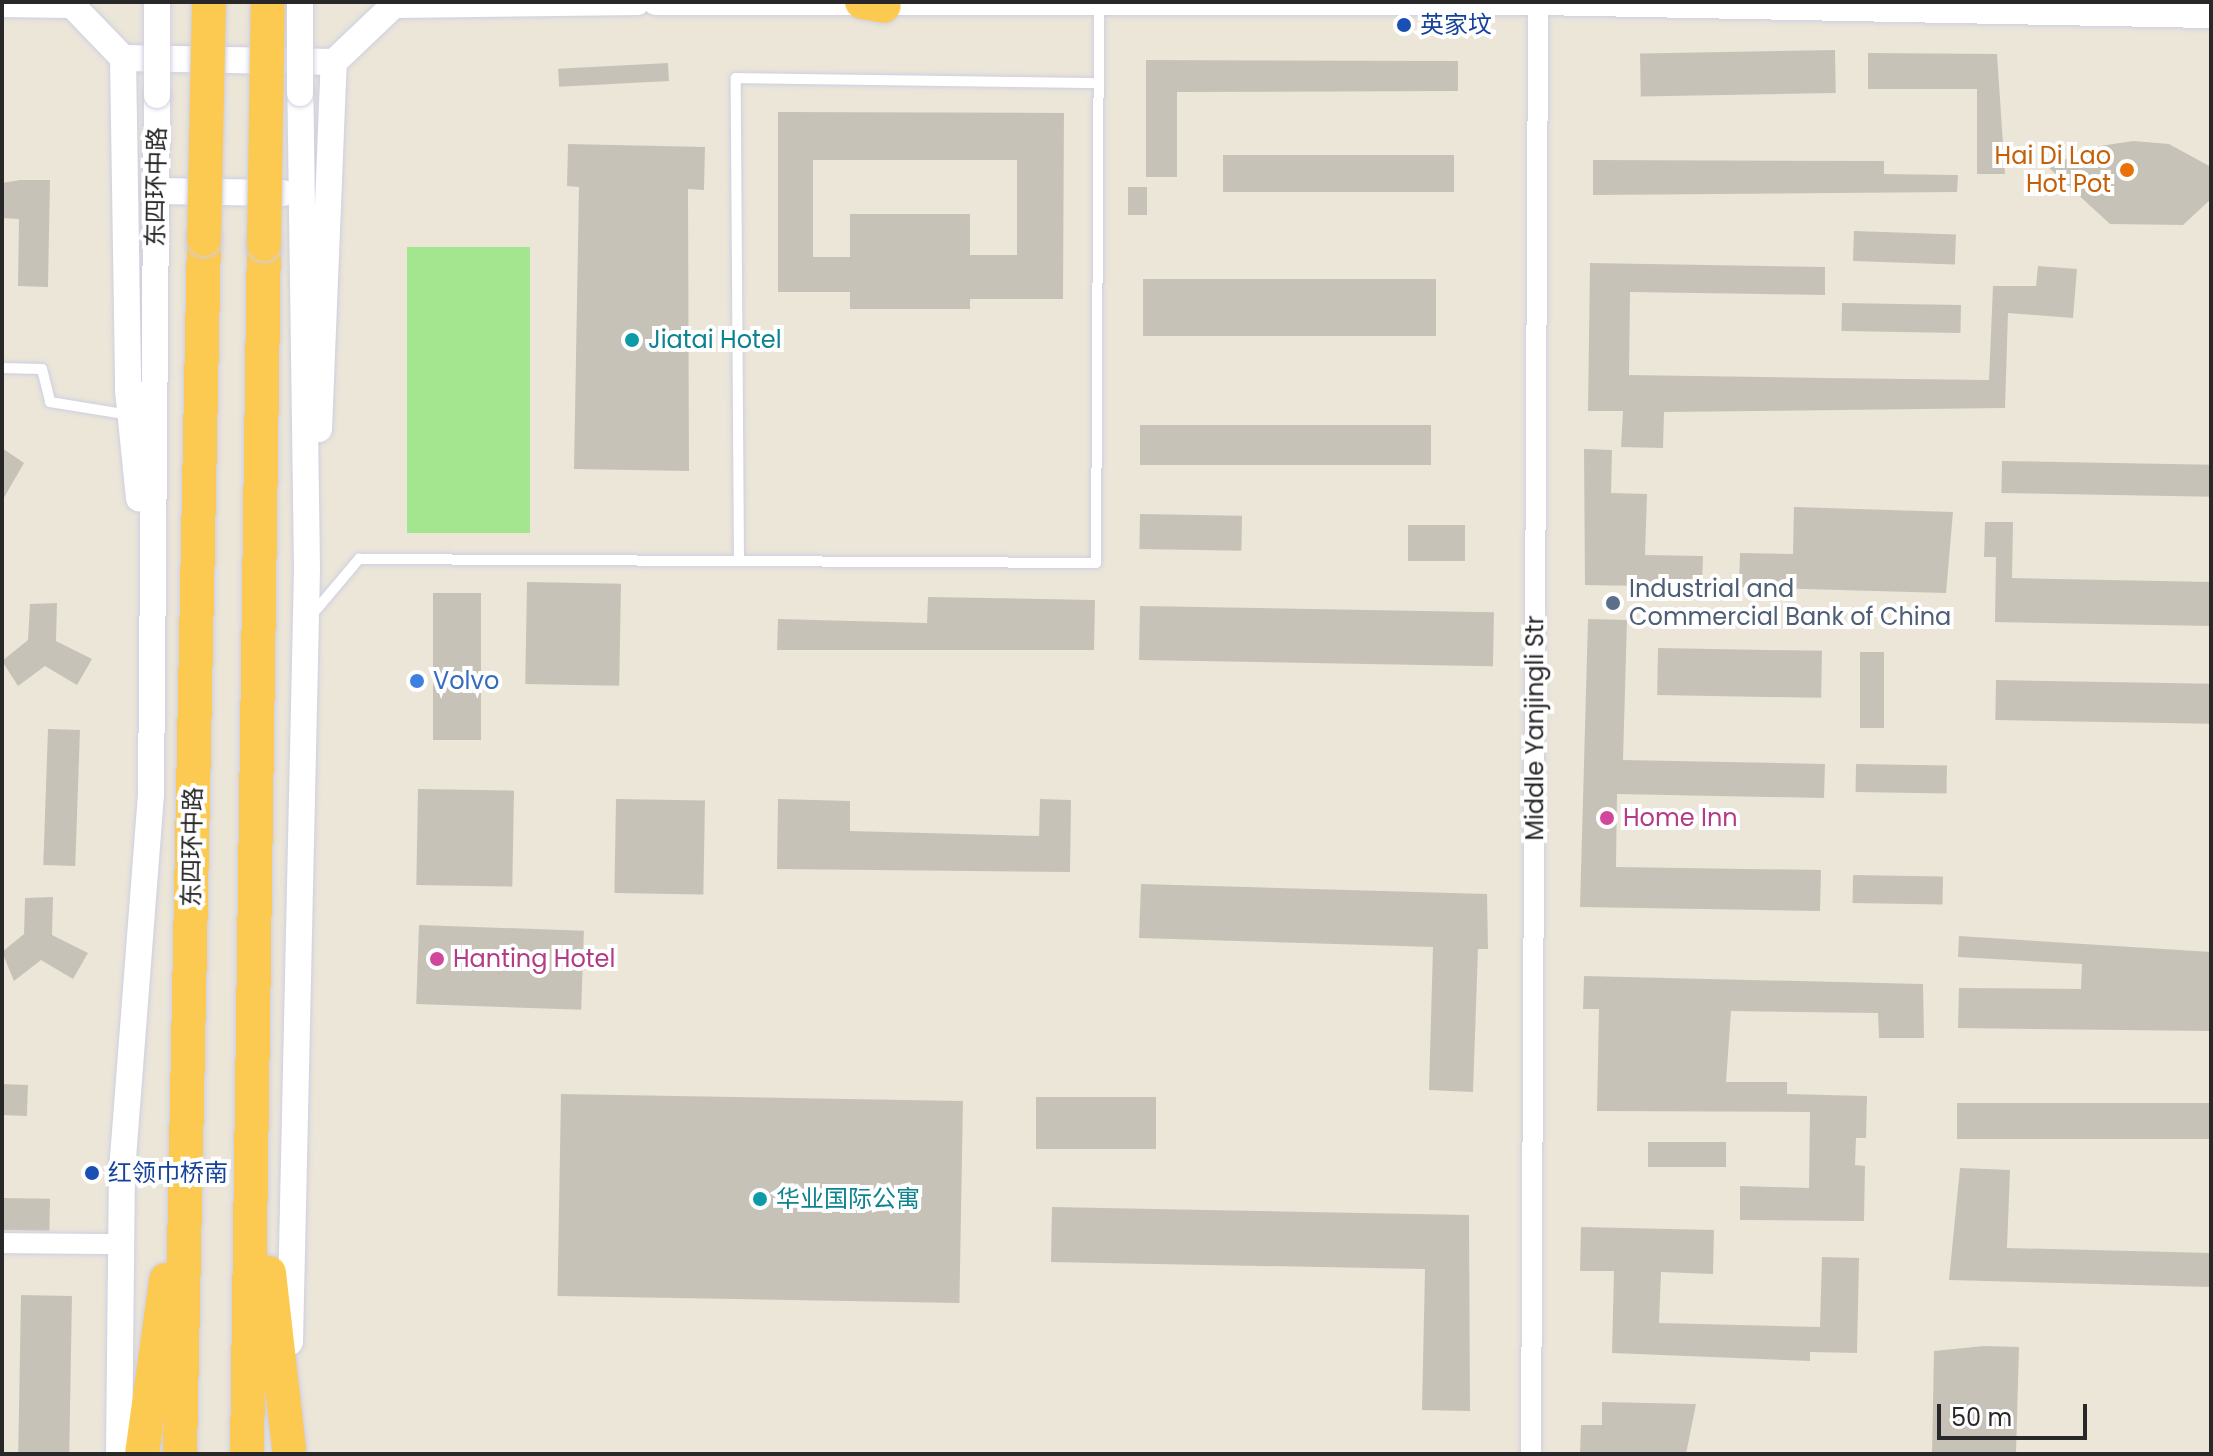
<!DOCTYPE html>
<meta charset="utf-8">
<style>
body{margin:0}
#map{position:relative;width:2213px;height:1456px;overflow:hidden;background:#ece6d8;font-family:Poppins,"Noto Sans SC",sans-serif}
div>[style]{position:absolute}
.green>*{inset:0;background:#a4e690;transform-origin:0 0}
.building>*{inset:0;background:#c7c2b8;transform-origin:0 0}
.roads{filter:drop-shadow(0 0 2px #cecfe2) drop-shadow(0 0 2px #cecfe2)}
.service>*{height:10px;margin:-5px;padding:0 5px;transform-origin:5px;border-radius:5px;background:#fff}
.minor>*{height:20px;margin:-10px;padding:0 10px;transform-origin:10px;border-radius:10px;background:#fff}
.tertiary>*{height:26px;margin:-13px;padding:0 13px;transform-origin:13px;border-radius:13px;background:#fff}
.trunk>*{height:34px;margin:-17px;padding:0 17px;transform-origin:17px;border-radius:17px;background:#fcca50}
.bridges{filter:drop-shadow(0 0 2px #cecfe2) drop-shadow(0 0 2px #cecfe2)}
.tertiary-bridge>*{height:26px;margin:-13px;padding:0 13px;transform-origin:13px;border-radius:13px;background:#fff}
.trunk-bridge>*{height:34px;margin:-17px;padding:0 17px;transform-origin:17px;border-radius:17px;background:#fcca50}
.dots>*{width:22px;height:22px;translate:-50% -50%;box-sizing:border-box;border:4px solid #fff;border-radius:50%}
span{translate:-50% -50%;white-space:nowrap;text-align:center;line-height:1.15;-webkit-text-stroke:8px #fff;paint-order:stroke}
.transit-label{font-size:24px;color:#164399}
.left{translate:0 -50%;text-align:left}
.food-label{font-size:24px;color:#c56008}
.right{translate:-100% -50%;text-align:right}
.street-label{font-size:24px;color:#282828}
.culture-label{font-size:24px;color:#0d838f}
.service-label{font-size:24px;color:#4e5e75}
.shop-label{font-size:24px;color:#366cbe}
.hotel-label{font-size:24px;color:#b23c85}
.frame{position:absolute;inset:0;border:4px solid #282828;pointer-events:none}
.scale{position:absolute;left:1937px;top:1404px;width:150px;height:36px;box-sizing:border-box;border:4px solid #282828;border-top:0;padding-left:10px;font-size:24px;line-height:28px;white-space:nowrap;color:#282828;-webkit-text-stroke:6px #fff;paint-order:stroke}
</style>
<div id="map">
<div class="green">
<i style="left:530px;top:247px;width:286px;height:123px;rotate:90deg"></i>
</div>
<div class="building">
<i style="left:1835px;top:50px;width:43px;height:195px;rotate:89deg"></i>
<i style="clip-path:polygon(1868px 53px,1997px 54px,2005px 174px,1977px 174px,1977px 89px,1868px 89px)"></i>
<i style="clip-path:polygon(1146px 60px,1458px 61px,1458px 91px,1177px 92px,1177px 177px,1146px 177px)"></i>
<i style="left:668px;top:63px;width:18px;height:110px;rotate:87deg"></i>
<i style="clip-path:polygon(evenodd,778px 112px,1064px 113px,1063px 299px,970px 299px,970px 309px,850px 309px,850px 292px,778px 292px,778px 112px,813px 160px,1017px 160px,1017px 255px,970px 255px,970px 214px,850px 214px,850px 257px,813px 257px,813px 160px)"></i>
<i style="clip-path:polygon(2133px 141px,2169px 144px,2211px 167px,2211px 199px,2183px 225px,2110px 224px,2049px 168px,2087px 148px)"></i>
<i style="clip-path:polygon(568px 144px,705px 147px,704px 190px,688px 189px,689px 471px,574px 469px,579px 187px,567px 186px)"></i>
<i style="left:1454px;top:155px;width:37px;height:231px;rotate:90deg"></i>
<i style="clip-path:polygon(1593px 160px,1884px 161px,1884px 174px,1958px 175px,1957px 192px,1593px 195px)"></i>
<i style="clip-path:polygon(20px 180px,50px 180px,48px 287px,18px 286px,19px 219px,2px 218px,2px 183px)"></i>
<i style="left:1128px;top:187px;width:19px;height:28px"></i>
<i style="left:1854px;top:231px;width:102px;height:30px;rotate:2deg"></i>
<i style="clip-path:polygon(1590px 263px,1825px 267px,1825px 295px,1630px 292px,1629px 375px,1826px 378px,1989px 380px,1993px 286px,2036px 286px,2038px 266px,2077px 269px,2073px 318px,2008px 313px,2005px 408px,1664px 412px,1663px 448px,1621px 447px,1623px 411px,1588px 411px)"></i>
<i style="left:1436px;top:279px;width:57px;height:293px;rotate:90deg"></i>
<i style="left:1842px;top:303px;width:119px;height:28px;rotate:1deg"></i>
<i style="left:1431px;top:425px;width:40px;height:291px;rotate:90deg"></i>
<i style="clip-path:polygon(2px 448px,24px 463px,2px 501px)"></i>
<i style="clip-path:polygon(1584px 449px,1612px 450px,1611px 493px,1647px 494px,1645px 555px,1703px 556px,1702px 587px,1585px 585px)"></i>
<i style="left:2002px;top:461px;width:209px;height:32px;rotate:1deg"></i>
<i style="clip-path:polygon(1794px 507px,1953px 512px,1946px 593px,1739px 587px,1740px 553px,1793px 554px)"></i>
<i style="left:1140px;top:514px;width:102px;height:35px;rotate:1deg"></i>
<i style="clip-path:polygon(1985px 522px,2013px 522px,2012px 578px,2211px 582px,2211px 626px,1995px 622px,1996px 557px,1984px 557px)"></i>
<i style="left:1465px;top:525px;width:36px;height:57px;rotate:90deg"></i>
<i style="left:527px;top:582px;width:94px;height:102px;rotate:1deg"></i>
<i style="left:433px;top:593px;width:48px;height:147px"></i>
<i style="clip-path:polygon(928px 597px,1095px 600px,1094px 650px,777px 650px,778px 619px,927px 623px)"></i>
<i style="clip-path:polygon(57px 603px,56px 641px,92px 659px,77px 685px,45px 666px,18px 686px,2px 661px,28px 640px,30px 604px)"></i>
<i style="left:1140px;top:606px;width:354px;height:54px;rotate:1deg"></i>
<i style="clip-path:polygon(1588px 619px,1627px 620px,1623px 760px,1825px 764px,1824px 798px,1617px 794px,1616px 867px,1821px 870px,1820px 911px,1580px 907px)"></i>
<i style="left:1658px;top:648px;width:164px;height:47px;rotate:1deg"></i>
<i style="left:1860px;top:652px;width:24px;height:76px"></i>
<i style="left:1996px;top:680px;width:215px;height:40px;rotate:1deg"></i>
<i style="left:48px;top:729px;width:32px;height:136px;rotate:2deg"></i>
<i style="left:1856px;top:764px;width:91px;height:28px;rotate:1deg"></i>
<i style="left:418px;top:789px;width:96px;height:96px;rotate:1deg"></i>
<i style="left:616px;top:799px;width:89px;height:94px;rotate:1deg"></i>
<i style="clip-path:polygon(778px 799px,850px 801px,850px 831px,1039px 836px,1040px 799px,1071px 800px,1070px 872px,777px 869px)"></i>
<i style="left:1853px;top:875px;width:90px;height:28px;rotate:1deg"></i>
<i style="clip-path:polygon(1141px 884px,1487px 894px,1488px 949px,1478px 949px,1473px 1092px,1429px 1090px,1433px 947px,1139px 938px)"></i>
<i style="clip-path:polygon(53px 897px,52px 935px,88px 953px,73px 979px,41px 960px,14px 981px,2px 952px,24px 934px,25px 898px)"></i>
<i style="left:419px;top:925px;width:165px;height:79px;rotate:2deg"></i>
<i style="clip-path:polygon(1959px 936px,2211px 952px,2211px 1031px,1958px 1028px,1959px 988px,2081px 989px,2082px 964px,1958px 957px)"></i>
<i style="clip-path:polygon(1584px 976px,1923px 984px,1924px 1038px,1879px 1038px,1878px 1013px,1731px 1011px,1726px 1082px,1787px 1082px,1787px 1094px,1867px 1096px,1866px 1138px,1856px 1138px,1855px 1165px,1865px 1166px,1864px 1221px,1740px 1220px,1740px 1186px,1809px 1188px,1810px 1112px,1597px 1111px,1599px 1009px,1583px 1009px)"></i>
<i style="left:2px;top:1084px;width:26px;height:31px;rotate:2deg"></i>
<i style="left:561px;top:1094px;width:402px;height:202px;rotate:1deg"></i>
<i style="left:1156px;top:1097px;width:52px;height:120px;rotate:90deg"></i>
<i style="left:1957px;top:1103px;width:254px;height:36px"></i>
<i style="left:1648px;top:1142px;width:78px;height:25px"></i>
<i style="clip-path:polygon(1960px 1168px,2010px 1170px,2007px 1248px,2211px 1253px,2211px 1287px,1949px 1280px)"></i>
<i style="left:2px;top:1198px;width:48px;height:32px;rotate:1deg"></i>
<i style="clip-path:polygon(1052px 1207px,1469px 1215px,1470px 1411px,1422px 1410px,1425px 1269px,1051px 1262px)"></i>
<i style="clip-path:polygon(1581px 1227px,1714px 1230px,1713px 1274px,1661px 1272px,1659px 1323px,1820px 1327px,1822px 1257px,1859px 1258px,1857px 1353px,1810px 1352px,1810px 1361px,1612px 1353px,1614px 1271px,1580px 1271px)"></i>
<i style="left:21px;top:1295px;width:51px;height:159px;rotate:1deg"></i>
<i style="clip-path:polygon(1984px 1346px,2019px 1347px,2016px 1454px,1932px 1454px,1934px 1351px)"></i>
<i style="clip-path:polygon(1602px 1402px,1696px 1404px,1686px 1454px,1580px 1454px,1581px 1425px,1602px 1425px)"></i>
</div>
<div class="roads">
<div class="service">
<i style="left:2px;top:368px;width:40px;rotate:1.4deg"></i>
<i style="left:42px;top:369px;width:34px;rotate:76deg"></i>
<i style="left:50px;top:402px;width:80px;rotate:9.3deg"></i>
<i style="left:739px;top:561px;width:483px;rotate:-90.4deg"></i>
<i style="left:736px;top:78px;width:363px;rotate:0.8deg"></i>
<i style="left:311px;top:616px;width:75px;rotate:-49.9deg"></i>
<i style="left:359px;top:559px;width:737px;rotate:0.31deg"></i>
<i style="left:1096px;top:563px;width:558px;rotate:-89.69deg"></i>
</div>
<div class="minor">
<i style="left:2px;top:1243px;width:121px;rotate:0.5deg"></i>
<i style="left:1531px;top:1454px;width:1452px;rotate:-89.72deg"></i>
</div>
<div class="tertiary">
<i style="left:69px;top:2px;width:78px;rotate:46deg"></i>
<i style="left:123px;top:58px;width:211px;rotate:1.1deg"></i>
<i style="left:334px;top:62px;width:87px;rotate:-43.6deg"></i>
<i style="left:656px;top:2px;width:882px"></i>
<i style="left:1538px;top:2px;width:673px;rotate:1.11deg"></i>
<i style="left:2px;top:4px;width:67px;rotate:0.9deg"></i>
<i style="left:397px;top:5px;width:240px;rotate:-0.7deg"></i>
<i style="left:123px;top:58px;width:332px;rotate:89.1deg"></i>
<i style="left:128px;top:390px;width:109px;rotate:84.2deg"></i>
<i style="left:155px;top:191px;width:128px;rotate:0.9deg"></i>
<i style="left:319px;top:429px;width:367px;rotate:-87.7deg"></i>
<i style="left:290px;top:1342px;width:774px;rotate:-88.74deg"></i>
<i style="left:307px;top:568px;width:475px;rotate:-90.8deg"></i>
<i style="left:119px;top:1454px;width:283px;rotate:-89.4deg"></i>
<i style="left:122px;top:1171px;width:378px;rotate:-85.6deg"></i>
<i style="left:151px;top:794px;width:699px;rotate:-89.51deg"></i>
</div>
<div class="trunk">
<i style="left:862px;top:2px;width:22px;rotate:10deg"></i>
<i style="left:269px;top:1273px;width:176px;rotate:83.5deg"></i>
<i style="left:142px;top:1454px;width:176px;rotate:-82.1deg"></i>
<i style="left:180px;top:1454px;width:1215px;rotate:-88.87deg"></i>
<i style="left:247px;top:1454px;width:1210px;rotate:-89.2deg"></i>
</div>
</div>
<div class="bridges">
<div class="tertiary-bridge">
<i style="left:300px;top:93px;width:91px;rotate:-90deg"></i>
<i style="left:157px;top:95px;width:93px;rotate:-90deg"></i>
</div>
<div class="trunk-bridge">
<i style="left:204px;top:239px;width:237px;rotate:-88.8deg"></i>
<i style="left:264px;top:244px;width:242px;rotate:-89.1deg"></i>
</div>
</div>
<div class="dots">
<i style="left:1404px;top:25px;background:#1a4fb4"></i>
<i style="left:2127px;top:170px;background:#e8710a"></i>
<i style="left:632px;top:340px;background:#0f9aa8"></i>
<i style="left:1613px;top:603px;background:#5c6f8a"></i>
<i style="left:417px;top:681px;background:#3f7fe0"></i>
<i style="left:1607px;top:818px;background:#d1479c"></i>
<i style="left:437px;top:959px;background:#d1479c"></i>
<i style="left:92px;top:1173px;background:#1a4fb4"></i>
<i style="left:760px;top:1199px;background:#0f9aa8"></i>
</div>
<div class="transit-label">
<span class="left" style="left:1420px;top:25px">英家坟</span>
<span class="left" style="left:108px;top:1173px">红领巾桥南</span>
</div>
<div class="food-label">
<span class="right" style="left:2111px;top:170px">Hai Di Lao<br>Hot Pot</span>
</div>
<div class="street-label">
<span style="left:156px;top:187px;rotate:-89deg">东四环中路</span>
<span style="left:1535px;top:728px;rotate:-90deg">Middle Yanjingli Str</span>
<span style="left:192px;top:847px;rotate:-89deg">东四环中路</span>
</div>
<div class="culture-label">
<span class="left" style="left:648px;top:340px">Jiatai Hotel</span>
<span class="left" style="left:776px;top:1199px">华业国际公寓</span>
</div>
<div class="service-label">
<span class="left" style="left:1629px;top:603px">Industrial and<br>Commercial Bank of China</span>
</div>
<div class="shop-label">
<span class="left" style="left:433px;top:681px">Volvo</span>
</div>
<div class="hotel-label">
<span class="left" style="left:1623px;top:818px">Home Inn</span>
<span class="left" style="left:453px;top:959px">Hanting Hotel</span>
</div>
<div class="frame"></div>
<div class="scale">50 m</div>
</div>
